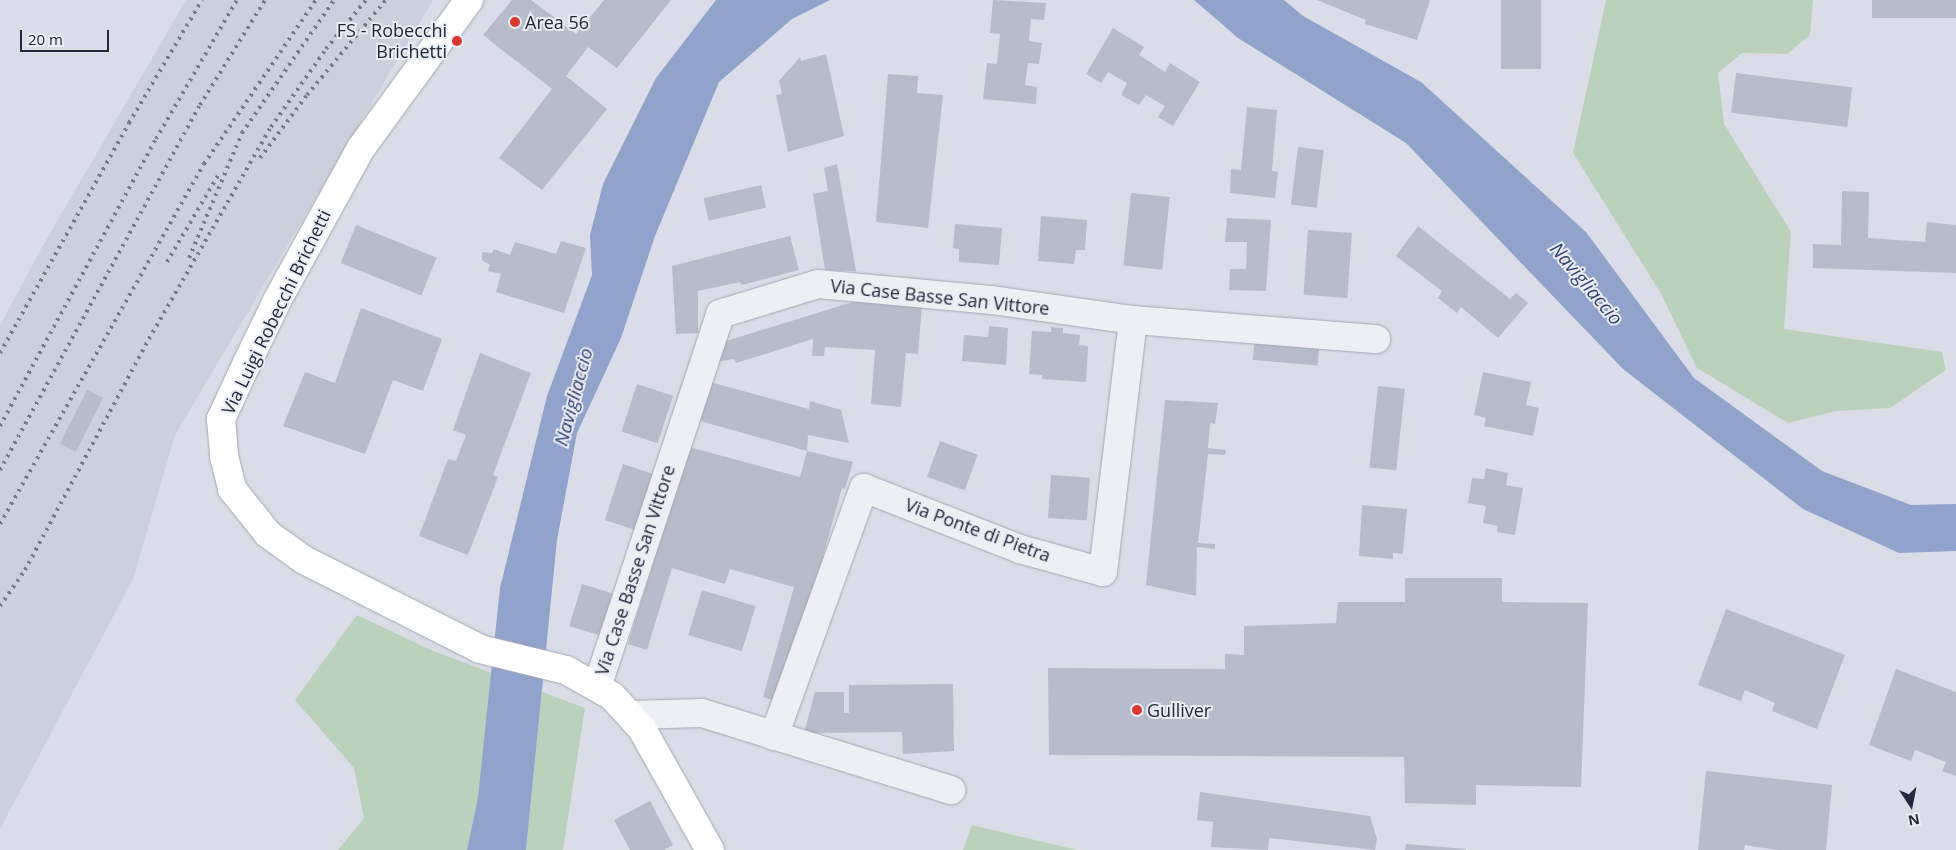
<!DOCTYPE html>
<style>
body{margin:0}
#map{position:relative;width:1956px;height:850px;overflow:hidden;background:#dadde7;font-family:"Open Sans",sans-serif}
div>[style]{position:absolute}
.built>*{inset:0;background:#cccfdc}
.green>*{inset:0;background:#bcd1bb}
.water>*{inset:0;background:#91a3cb}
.building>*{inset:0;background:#b7bbca;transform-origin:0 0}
.roads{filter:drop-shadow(0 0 1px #a3a7b4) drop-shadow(0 0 1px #a3a7b4)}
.street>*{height:28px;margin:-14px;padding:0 14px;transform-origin:14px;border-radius:14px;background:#edeff5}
.secondary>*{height:28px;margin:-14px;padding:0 14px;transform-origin:14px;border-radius:14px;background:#fff}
.rail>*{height:4px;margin-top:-2px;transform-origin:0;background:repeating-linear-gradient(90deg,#737991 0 2.5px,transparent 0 7.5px)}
.dots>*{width:14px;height:14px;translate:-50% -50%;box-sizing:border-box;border:2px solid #eaecf4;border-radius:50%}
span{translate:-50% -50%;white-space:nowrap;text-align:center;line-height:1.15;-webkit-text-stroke:4px #eaecf4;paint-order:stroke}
.poi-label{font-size:18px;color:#24283d}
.left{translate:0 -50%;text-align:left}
.right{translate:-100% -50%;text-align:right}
.street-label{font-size:18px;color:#24283d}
.water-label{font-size:19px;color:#2b3e74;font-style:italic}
.north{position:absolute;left:1886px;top:780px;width:50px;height:50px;-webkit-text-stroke:4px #eaecf4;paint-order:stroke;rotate:169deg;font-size:14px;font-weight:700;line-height:20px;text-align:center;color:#24283d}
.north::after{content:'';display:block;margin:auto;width:18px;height:22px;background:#24283d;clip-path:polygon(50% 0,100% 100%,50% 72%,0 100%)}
.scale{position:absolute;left:20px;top:30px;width:89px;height:22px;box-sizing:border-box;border:2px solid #24283d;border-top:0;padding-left:6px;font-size:15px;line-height:18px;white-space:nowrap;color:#24283d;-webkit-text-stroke:4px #eaecf4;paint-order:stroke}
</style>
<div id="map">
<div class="built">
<i style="clip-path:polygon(186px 0,433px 0,175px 435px,133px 579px,0 829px,0 326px,38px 254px)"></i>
</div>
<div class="green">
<i style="clip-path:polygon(1606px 0,1813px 0,1810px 35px,1787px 54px,1742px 53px,1718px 73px,1724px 124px,1791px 232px,1784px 329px,1942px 352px,1946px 370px,1890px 408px,1836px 411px,1788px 423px,1697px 368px,1660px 292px,1573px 153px)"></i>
<i style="clip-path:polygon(357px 615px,431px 650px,492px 673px,478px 797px,467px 850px,338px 850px,364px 818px,354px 768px,295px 700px)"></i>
<i style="clip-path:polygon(542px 692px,585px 708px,563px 850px,526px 850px)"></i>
<i style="clip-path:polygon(972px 825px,1077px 850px,963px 850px)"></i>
</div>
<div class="water">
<i style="clip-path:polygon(716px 0,830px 0,792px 19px,719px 82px,655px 236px,621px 338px,577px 433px,557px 540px,526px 850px,467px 850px,478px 797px,500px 588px,547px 396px,592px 275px,590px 235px,603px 184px,656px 78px)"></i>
<i style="clip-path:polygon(1194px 0,1284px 0,1303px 16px,1421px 82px,1586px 232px,1694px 378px,1822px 471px,1911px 505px,1956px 504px,1956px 551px,1899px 553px,1803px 509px,1623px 369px,1406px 143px,1238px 38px)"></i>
</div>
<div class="building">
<i style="clip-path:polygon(512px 0,531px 0,576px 34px,604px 0,671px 0,617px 68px,588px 47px,566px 76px,607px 109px,542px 190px,499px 158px,552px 89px,483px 35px)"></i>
<i style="clip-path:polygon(993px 0,1046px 3px,1044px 20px,1031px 19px,1029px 41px,1042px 43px,1039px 64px,1028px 63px,1025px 85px,1037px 87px,1036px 104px,983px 99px,987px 63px,997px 64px,1000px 34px,990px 33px)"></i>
<i style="clip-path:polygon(1317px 0,1430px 0,1417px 40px,1365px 24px,1366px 20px)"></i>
<i style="left:1501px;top:0;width:40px;height:69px"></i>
<i style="left:1872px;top:0;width:84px;height:18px"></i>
<i style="clip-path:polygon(1113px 28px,1144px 47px,1139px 55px,1165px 72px,1170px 63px,1200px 82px,1173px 126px,1158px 117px,1165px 106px,1146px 95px,1139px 105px,1121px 95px,1127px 83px,1108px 72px,1101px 83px,1086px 74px)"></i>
<i style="clip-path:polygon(826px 54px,844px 136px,788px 152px,776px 95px,782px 94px,779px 81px,800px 57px,801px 61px)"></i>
<i style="left:1736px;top:73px;width:117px;height:40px;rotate:7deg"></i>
<i style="clip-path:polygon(888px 74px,918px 76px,917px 93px,943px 95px,928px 228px,876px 222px)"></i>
<i style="clip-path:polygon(1247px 107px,1277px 110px,1272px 171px,1278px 172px,1275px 198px,1230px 193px,1231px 169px,1241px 170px)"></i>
<i style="left:1298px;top:147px;width:26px;height:58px;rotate:7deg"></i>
<i style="clip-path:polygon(837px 164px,856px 271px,825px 270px,813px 194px,828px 191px,824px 168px)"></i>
<i style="left:761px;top:185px;width:23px;height:59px;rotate:77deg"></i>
<i style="clip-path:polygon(1842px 191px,1869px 192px,1868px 238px,1925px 242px,1927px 222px,1956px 225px,1956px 273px,1813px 268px,1813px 244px,1841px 245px)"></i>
<i style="left:1131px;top:193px;width:39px;height:73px;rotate:6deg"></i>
<i style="clip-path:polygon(1041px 216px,1087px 220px,1085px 250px,1076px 250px,1074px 264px,1038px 261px)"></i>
<i style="clip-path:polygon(1227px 218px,1271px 220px,1266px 291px,1229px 290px,1230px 269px,1246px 269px,1247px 242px,1225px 242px)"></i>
<i style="clip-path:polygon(955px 224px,1002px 228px,999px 265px,959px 262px,959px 249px,953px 248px)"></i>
<i style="left:356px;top:225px;width:87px;height:41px;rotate:22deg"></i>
<i style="clip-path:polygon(1418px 226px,1510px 299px,1516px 293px,1528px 303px,1498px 338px,1461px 307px,1457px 313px,1438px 298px,1442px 291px,1396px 256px)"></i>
<i style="left:1308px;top:230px;width:44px;height:65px;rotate:4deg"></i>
<i style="clip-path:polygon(790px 236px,799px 270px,742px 285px,740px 282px,698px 291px,698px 333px,676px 334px,672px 266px)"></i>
<i style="clip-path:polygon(561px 241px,586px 248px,564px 313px,496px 292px,501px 274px,488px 271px,490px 265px,482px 260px,482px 252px,492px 253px,494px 249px,510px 255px,515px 242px,556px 254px)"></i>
<i style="clip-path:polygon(859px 300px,922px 306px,918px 354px,906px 353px,901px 407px,871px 404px,875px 350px,825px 347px,824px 356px,812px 356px,813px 339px,736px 363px,734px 359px,716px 362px,723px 342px)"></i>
<i style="clip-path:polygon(361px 308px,442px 339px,423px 391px,393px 380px,365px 454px,283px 426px,305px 372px,335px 383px)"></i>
<i style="clip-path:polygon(989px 326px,1008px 328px,1006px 365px,962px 361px,964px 335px,988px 337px)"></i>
<i style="clip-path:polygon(1051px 327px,1063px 328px,1063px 333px,1080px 335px,1079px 345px,1088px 346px,1086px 382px,1042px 379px,1042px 375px,1029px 374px,1032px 331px,1051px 332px)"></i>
<i style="left:1255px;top:335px;width:65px;height:25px;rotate:5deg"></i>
<i style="clip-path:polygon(480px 353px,531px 373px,493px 475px,498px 477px,468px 555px,419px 536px,448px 459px,456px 461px,466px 435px,453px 430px)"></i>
<i style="clip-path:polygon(1483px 372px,1531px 382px,1526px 405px,1539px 408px,1533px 436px,1484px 426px,1486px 418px,1474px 415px)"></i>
<i style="clip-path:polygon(710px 382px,809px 409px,810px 401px,841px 410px,849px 443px,808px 435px,807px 451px,697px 420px)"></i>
<i style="left:637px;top:384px;width:38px;height:50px;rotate:18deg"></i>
<i style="left:1378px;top:386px;width:27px;height:82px;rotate:6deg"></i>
<i style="left:87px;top:390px;width:18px;height:60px;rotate:27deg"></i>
<i style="clip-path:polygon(1165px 400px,1218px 403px,1215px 424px,1210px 423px,1208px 448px,1226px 450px,1225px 455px,1208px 454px,1198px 543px,1215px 544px,1215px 549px,1197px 547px,1196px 596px,1146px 585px)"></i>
<i style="left:940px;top:441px;width:40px;height:38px;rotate:20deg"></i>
<i style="clip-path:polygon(689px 447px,800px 477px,807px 451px,853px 462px,845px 489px,842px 488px,782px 703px,763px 697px,794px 587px,730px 569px,725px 584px,672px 568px,647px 650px,628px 644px)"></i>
<i style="left:623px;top:464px;width:32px;height:59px;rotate:18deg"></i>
<i style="clip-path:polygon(1486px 468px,1508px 473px,1506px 485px,1523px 488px,1515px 535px,1497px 532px,1498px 526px,1483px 523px,1486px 506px,1468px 503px,1472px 478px,1484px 479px)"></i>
<i style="left:1051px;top:475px;width:39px;height:43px;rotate:4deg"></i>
<i style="clip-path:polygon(1362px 505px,1407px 509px,1403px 554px,1393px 553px,1393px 559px,1359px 556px)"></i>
<i style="clip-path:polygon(1405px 578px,1502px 578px,1502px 602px,1588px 603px,1581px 787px,1476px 785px,1476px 805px,1405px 803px,1404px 757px,1049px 755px,1048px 668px,1225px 669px,1225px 654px,1244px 655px,1244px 626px,1336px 623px,1338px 602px,1405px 602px)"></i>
<i style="left:582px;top:584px;width:34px;height:44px;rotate:17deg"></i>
<i style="left:702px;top:590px;width:56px;height:47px;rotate:17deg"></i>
<i style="clip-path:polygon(1726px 609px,1845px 655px,1817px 729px,1772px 711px,1775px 703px,1745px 690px,1741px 701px,1698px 685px)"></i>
<i style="clip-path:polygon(1896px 669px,1956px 692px,1956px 776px,1942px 771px,1946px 762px,1915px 750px,1911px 761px,1869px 745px)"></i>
<i style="clip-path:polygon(953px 684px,954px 751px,903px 754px,902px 732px,804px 733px,815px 692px,844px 692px,844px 713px,849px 713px,849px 685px)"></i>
<i style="clip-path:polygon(1706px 771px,1832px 785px,1826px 850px,1777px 850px,1745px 845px,1744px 850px,1698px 850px)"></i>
<i style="clip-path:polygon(1200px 792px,1370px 816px,1377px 839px,1375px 850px,1269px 838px,1268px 850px,1211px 847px,1213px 822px,1197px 820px)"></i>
<i style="clip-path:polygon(650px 801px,673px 845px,664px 850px,630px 850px,614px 820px)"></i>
<i style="clip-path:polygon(1406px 844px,1466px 849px,1466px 850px,1405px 850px)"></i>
</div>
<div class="roads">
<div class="street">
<i style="left:597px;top:687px;width:393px;rotate:-71.7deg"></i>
<i style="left:720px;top:314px;width:102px;rotate:-17deg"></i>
<i style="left:818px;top:284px;width:175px;rotate:5.3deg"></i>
<i style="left:992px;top:300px;width:142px;rotate:8.1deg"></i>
<i style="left:1133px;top:320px;width:244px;rotate:4.5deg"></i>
<i style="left:631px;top:715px;width:71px;rotate:-1.6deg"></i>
<i style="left:702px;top:713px;width:261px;rotate:17.2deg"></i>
<i style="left:774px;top:736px;width:264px;rotate:-70.1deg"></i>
<i style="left:864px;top:488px;width:168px;rotate:21.4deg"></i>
<i style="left:1020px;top:549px;width:86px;rotate:15.5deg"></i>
<i style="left:1103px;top:572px;width:254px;rotate:-83.2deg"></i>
</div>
<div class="secondary">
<i style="left:469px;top:0;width:183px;rotate:126.1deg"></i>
<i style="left:361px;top:148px;width:175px;rotate:118.8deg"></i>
<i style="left:277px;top:301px;width:71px;rotate:115.8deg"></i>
<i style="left:246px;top:365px;width:60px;rotate:114.8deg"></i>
<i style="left:221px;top:419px;width:37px;rotate:85deg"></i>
<i style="left:224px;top:456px;width:34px;rotate:76deg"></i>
<i style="left:232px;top:489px;width:58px;rotate:51.3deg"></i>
<i style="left:268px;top:534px;width:44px;rotate:35.8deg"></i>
<i style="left:304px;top:560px;width:197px;rotate:26.8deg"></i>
<i style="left:480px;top:649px;width:89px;rotate:13.7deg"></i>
<i style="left:566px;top:670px;width:53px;rotate:29.5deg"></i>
<i style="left:612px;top:696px;width:45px;rotate:47.7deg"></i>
<i style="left:642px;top:729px;width:139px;rotate:60.7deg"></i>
</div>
</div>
<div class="rail">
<i style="left:260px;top:158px;width:79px;rotate:-53.3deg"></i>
<i style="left:307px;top:95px;width:124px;rotate:-50.3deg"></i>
<i style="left:189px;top:258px;width:136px;rotate:-67deg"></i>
<i style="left:242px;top:133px;width:162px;rotate:-55.3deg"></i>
<i style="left:167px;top:262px;width:104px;rotate:-59.5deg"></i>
<i style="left:0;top:353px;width:264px;rotate:-60.7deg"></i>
<i style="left:129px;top:123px;width:143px;rotate:-59.3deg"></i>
<i style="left:0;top:426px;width:327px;rotate:-61.5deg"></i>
<i style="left:156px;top:139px;width:161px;rotate:-59.8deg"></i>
<i style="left:0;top:470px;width:416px;rotate:-61.3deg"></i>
<i style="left:200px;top:105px;width:123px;rotate:-58.2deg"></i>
<i style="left:0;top:524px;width:414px;rotate:-60.5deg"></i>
<i style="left:204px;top:164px;width:199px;rotate:-55.7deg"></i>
<i style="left:0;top:606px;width:44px;rotate:-55.2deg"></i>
<i style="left:25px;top:570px;width:262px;rotate:-61.8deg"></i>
<i style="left:149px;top:339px;width:245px;rotate:-60.1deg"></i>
<i style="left:271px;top:127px;width:95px;rotate:-54.8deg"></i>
<i style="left:326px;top:49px;width:63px;rotate:-50.8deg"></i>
</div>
<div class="dots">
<i style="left:515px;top:22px;background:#d93732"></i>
<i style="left:457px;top:41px;background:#d93732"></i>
<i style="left:1137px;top:710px;background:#d93732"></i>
</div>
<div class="poi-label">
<span class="left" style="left:525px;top:22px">Area 56</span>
<span class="right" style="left:447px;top:41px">FS - Robecchi<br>Brichetti</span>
<span class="left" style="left:1147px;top:710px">Gulliver</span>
</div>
<div class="street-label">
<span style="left:940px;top:297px;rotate:6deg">Via Case Basse San Vittore</span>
<span style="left:276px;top:312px;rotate:-64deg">Via Luigi Robecchi Brichetti</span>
<span style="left:978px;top:530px;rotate:20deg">Via Ponte di Pietra</span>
<span style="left:635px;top:570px;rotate:-72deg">Via Case Basse San Vittore</span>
</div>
<div class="water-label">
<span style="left:1586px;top:284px;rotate:50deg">Navigliaccio</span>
<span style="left:574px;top:397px;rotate:-75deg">Navigliaccio</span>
</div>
<div class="north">N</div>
<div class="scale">20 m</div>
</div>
